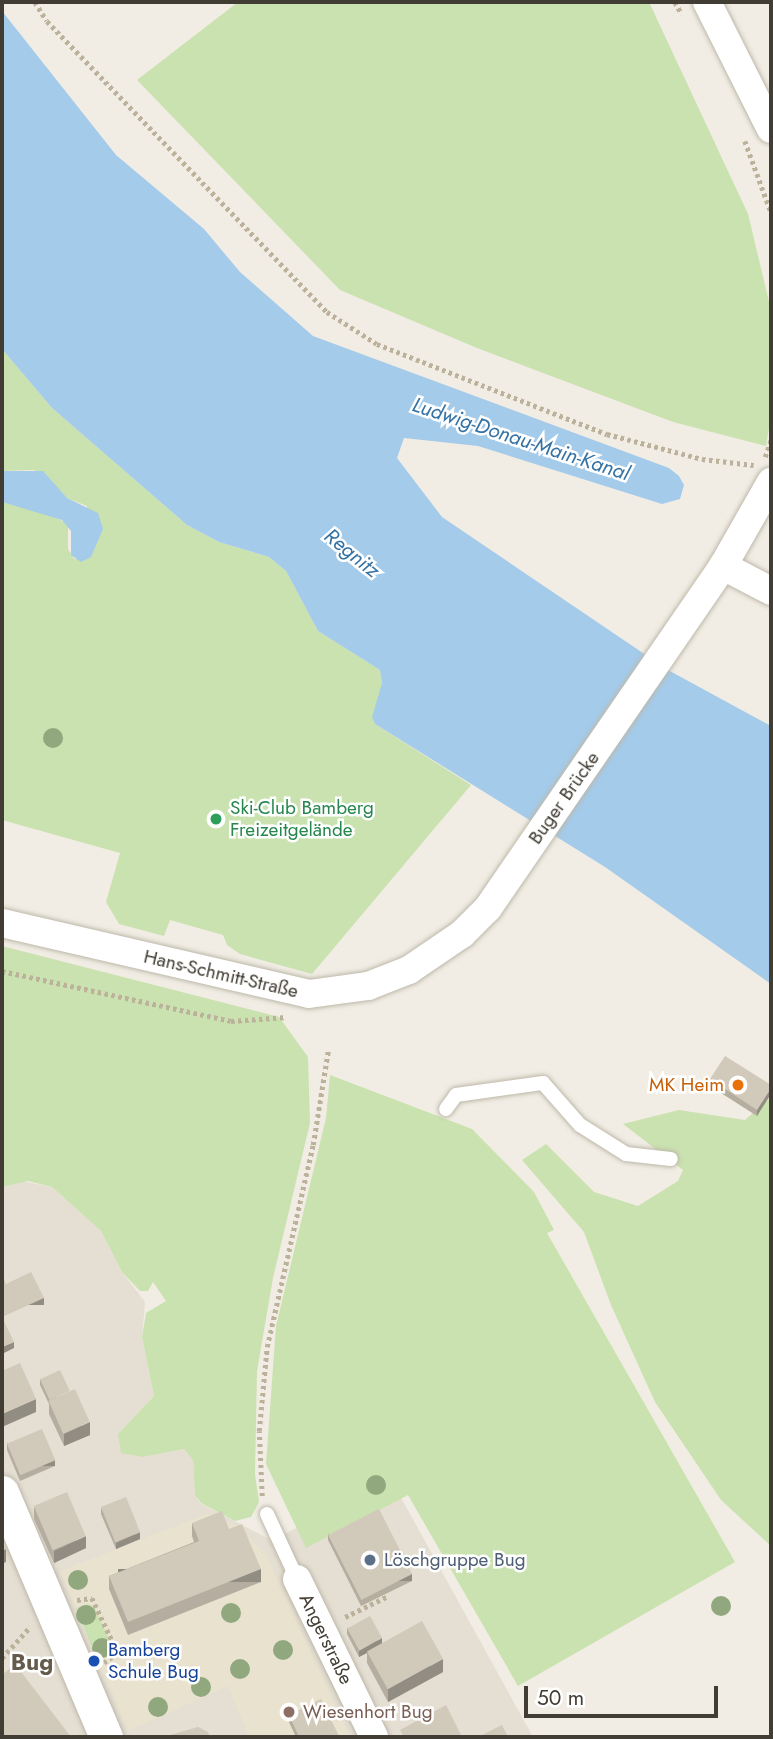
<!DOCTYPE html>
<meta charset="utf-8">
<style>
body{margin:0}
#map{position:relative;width:773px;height:1739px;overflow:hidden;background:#f1ede4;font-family:Jost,sans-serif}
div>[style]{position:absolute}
.residential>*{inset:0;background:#e4dfd2}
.education>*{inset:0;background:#e9e2cf}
.green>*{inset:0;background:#cae2af}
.water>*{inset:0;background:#a4cbea}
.path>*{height:4.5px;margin-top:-2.25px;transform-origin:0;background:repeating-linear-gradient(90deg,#bcb19a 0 3.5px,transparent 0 7px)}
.roads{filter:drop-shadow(0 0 2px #beb8aa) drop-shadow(0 0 2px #beb8aa)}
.service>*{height:14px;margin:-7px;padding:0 7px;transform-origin:7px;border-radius:7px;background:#fff}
.minor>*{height:28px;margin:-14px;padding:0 14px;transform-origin:14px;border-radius:14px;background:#fff}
.tertiary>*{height:33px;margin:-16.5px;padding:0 16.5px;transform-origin:16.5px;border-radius:16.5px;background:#fff}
.trees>*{width:20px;height:20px;margin:-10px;border-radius:50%;background:#91a87f}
.wall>*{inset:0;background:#b4ada0}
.shaded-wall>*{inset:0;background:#928d82;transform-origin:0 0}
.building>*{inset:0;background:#d1c9ba;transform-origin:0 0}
.dots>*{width:19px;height:19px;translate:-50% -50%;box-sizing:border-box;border:4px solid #fff;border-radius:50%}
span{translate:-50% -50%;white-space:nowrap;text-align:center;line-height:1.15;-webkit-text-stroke:5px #fff;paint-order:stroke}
.street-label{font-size:19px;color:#423d34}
.leisure-label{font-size:19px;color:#27864d}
.left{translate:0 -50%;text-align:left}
.food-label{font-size:19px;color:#c56008}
.right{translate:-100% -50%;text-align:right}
.service-label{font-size:19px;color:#4e5e75}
.transit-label{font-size:19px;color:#164399}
.education-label{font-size:19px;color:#785e54}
.water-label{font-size:21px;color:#3673a5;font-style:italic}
.quarter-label{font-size:23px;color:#645b4c;font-weight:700}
.frame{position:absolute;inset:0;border:4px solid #423d34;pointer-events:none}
.scale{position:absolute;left:524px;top:1686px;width:194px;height:32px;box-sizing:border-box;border:4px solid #423d34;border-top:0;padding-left:9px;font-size:21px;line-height:24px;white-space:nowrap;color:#423d34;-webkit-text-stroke:5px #fff;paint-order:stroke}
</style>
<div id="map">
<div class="residential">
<i style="clip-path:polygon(21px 1181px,52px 1187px,101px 1231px,122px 1272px,145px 1302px,142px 1337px,154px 1396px,118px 1434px,143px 1457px,184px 1449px,193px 1460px,195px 1495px,200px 1503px,271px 1540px,393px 1483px,533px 1737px,2px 1737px,2px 1187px)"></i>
</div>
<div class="education">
<i style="clip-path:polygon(207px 1514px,236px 1526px,265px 1553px,350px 1737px,249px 1737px,228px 1686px,128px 1731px,60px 1571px)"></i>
</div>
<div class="green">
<i style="clip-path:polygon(238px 2px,649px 2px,748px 214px,771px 310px,771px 416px,766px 446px,673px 422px,477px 348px,340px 290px,137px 80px)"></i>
<i style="clip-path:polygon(2px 349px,52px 408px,187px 525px,219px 542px,269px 557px,286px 571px,318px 631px,380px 670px,382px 683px,375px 724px,471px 785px,312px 974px,240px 954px,227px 945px,223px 935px,170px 920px,164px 936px,119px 924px,106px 902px,120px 853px,2px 820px,2px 502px,51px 515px,68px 524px,68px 549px,75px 560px,87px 506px,67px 498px,34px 470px,2px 471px)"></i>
<i style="clip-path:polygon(2px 946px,279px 1017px,308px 1057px,310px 1123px,273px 1278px,257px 1371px,255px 1474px,259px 1502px,251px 1517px,235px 1521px,201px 1503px,195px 1495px,193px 1460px,184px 1449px,143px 1457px,121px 1453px,118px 1434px,154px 1396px,142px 1337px,146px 1313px,166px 1301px,153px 1282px,148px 1291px,140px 1291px,122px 1272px,101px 1231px,52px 1187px,28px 1181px,2px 1187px)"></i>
<i style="clip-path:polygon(330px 1075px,472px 1129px,534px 1192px,554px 1230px,547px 1233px,735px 1562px,518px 1686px,408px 1495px,306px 1548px,266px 1464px,276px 1326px,326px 1118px)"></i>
<i style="clip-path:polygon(771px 1097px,771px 1546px,721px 1500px,655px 1402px,611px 1305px,584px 1232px,522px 1160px,546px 1144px,594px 1192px,638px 1206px,678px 1181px,683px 1170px,623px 1124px,679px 1110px,745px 1120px)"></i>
<i style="clip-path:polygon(88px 1604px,95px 1608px,112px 1646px,110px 1653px,97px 1659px,76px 1608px)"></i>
</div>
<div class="water">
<i style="clip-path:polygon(2px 11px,116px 155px,204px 229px,240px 272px,313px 336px,669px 468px,679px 476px,684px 485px,680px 499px,662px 504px,478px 446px,404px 438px,397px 458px,442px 517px,668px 670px,771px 726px,771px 984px,605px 867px,375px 724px,372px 717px,382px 683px,380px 670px,318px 631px,286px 571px,269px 557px,219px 542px,187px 525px,52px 408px,2px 349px)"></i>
<i style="clip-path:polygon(2px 471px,43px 471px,67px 498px,98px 513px,103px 529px,91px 557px,81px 562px,71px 555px,71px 531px,62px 520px,2px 502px)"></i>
</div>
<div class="path">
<i style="left:35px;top:2px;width:22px;rotate:58deg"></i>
<i style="left:47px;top:21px;width:404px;rotate:46.1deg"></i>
<i style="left:327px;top:312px;width:59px;rotate:32.6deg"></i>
<i style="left:377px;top:344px;width:247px;rotate:21.4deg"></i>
<i style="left:607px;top:434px;width:98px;rotate:14.7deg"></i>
<i style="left:702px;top:459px;width:52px;rotate:6.6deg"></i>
<i style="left:675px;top:2px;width:14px;rotate:60deg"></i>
<i style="left:745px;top:141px;width:76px;rotate:69.9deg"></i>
<i style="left:765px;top:457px;width:18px;rotate:-71deg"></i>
<i style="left:2px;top:971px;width:234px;rotate:12.3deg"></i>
<i style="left:231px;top:1021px;width:56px;rotate:-4.1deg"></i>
<i style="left:262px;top:1496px;width:65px;rotate:-92.6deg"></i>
<i style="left:259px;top:1431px;width:84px;rotate:-84.6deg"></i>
<i style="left:267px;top:1347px;width:207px;rotate:-77.2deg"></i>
<i style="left:313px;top:1145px;width:95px;rotate:-80.9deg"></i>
<i style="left:77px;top:1600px;width:15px;rotate:-8deg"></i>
<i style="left:92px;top:1598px;width:61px;rotate:64.7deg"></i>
<i style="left:118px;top:1653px;width:17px;rotate:144deg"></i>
<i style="left:345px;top:1617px;width:48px;rotate:-26deg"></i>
<i style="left:2px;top:1658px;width:42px;rotate:-47.9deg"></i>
</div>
<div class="roads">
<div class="service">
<i style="left:446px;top:1109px;width:17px;rotate:-54deg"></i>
<i style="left:456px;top:1095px;width:88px;rotate:-7.9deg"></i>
<i style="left:543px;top:1083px;width:56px;rotate:48.6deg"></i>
<i style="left:580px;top:1125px;width:54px;rotate:32.2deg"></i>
<i style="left:626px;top:1154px;width:45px;rotate:6.3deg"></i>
<i style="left:267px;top:1514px;width:72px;rotate:65.2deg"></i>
</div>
<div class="minor">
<i style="left:707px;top:2px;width:142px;rotate:63.3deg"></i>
<i style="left:723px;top:566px;width:54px;rotate:27.5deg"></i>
<i style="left:2px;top:923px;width:315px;rotate:13deg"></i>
<i style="left:309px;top:994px;width:60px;rotate:-7.7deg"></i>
<i style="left:368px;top:986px;width:44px;rotate:-21.3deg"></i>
<i style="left:409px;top:970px;width:64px;rotate:-34.2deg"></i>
<i style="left:462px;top:934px;width:37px;rotate:-45deg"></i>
<i style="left:488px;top:908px;width:415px;rotate:-55.5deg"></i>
<i style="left:723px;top:566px;width:97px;rotate:-60.3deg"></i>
<i style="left:297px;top:1579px;width:176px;rotate:64deg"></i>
</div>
<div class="tertiary">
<i style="left:2px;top:1492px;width:266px;rotate:67deg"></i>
</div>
</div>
<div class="trees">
<i style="left:53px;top:738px"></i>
<i style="left:376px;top:1485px"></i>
<i style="left:78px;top:1580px"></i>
<i style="left:721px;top:1606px"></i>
<i style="left:231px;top:1613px"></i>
<i style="left:86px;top:1615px"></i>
<i style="left:102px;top:1648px"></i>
<i style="left:283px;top:1650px"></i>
<i style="left:240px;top:1669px"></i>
<i style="left:201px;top:1687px"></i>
<i style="left:158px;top:1707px"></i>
</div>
<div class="wall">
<i style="clip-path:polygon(710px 1079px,771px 1085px,757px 1116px,710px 1086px)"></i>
<i style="clip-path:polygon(40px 1379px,90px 1435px,64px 1446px,49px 1414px,49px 1404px,40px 1385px)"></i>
<i style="clip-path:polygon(7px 1443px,55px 1466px,20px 1481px,7px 1450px)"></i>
<i style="clip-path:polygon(34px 1507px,86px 1548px,54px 1563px,34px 1519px)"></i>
<i style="clip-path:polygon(101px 1508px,140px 1539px,116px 1549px,101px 1514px)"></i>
<i style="clip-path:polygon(192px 1523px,229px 1529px,261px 1582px,128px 1635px,109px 1589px,109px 1576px,194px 1542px,192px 1536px)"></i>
<i style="clip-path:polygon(328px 1534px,412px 1581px,361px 1606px,328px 1540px)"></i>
<i style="clip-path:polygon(347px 1628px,382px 1643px,443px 1672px,388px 1702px,367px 1663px,367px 1653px,359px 1657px,347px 1634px)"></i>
<i style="clip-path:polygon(289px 1715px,339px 1737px,296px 1737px,289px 1722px)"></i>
</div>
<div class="shaded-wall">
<i style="clip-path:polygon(771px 1088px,771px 1094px,757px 1116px,757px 1110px)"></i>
<i style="left:44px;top:1298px;width:7px;height:46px;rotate:90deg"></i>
<i style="clip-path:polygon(14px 1342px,14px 1348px,2px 1354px,2px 1347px)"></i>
<i style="clip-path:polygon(36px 1399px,36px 1412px,2px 1427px,2px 1414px)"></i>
<i style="clip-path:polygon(90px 1422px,90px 1435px,64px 1446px,64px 1434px)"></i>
<i style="left:55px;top:1460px;width:6px;height:38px;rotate:90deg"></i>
<i style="clip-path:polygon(140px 1532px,140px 1539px,116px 1549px,116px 1543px)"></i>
<i style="clip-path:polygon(86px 1536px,86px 1548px,54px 1563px,54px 1551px)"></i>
<i style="clip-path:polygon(6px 1549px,6px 1562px,2px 1564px,2px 1551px)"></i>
<i style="left:261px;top:1569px;width:13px;height:143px;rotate:90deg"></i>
<i style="left:412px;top:1574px;width:7px;height:57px;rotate:90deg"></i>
<i style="clip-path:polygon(382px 1638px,382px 1645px,359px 1657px,359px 1651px)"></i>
<i style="clip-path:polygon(443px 1659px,443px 1672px,388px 1702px,388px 1689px)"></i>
</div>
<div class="building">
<i style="clip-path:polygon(725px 1056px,771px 1085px,771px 1088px,757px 1110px,710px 1079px)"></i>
<i style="clip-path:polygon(31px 1272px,44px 1298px,2px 1317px,2px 1274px,6px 1284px)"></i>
<i style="clip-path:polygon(2px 1317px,14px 1342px,2px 1347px)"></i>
<i style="clip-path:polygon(20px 1363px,36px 1399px,2px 1414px,2px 1371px)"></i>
<i style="left:60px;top:1370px;width:23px;height:22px;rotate:65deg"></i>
<i style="left:75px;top:1389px;width:36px;height:29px;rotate:66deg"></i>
<i style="left:42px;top:1429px;width:34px;height:38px;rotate:67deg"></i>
<i style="left:67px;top:1492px;width:48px;height:36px;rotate:67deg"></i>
<i style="left:126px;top:1497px;width:38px;height:27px;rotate:68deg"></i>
<i style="left:379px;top:1509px;width:73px;height:57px;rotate:63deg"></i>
<i style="clip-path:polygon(222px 1511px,229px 1529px,242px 1524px,261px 1569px,128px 1622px,109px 1576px,199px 1541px,192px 1523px)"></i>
<i style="clip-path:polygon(2px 1540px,6px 1549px,2px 1551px)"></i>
<i style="left:370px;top:1616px;width:25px;height:26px;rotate:61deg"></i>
<i style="left:422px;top:1621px;width:43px;height:63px;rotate:61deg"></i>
<i style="clip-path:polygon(15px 1664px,71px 1737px,2px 1737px,2px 1675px)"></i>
<i style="clip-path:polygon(321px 1699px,339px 1736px,337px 1737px,299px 1737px,289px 1715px)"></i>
<i style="clip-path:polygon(446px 1705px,462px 1737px,404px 1737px,400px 1730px)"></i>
<i style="clip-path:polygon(502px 1725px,508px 1737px,483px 1737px,482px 1735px)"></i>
<i style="clip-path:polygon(198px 1727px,208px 1732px,210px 1737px,163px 1737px)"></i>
</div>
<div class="dots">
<i style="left:216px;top:819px;background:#2e9e5b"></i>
<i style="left:738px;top:1085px;background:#e8710a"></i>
<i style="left:370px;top:1560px;background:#5c6f8a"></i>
<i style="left:94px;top:1661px;background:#1a4fb4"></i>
<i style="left:289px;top:1712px;background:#8d6e63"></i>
</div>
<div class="street-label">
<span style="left:564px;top:798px;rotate:-55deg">Buger Brücke</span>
<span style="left:221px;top:974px;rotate:13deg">Hans-Schmitt-Straße</span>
<span style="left:326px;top:1639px;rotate:64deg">Angerstraße</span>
</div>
<div class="leisure-label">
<span class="left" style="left:230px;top:819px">Ski-Club Bamberg<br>Freizeitgelände</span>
</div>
<div class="food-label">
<span class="right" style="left:724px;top:1085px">MK Heim</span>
</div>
<div class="service-label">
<span class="left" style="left:384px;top:1560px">Löschgruppe Bug</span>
</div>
<div class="transit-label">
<span class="left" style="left:108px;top:1661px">Bamberg<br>Schule Bug</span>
</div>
<div class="education-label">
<span class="left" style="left:303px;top:1712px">Wiesenhort Bug</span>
</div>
<div class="water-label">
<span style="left:521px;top:439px;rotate:18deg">Ludwig-Donau-Main-Kanal</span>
<span style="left:352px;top:553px;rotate:39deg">Regnitz</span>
</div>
<div class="quarter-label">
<span style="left:32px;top:1662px">Bug</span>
</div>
<div class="frame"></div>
<div class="scale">50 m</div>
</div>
